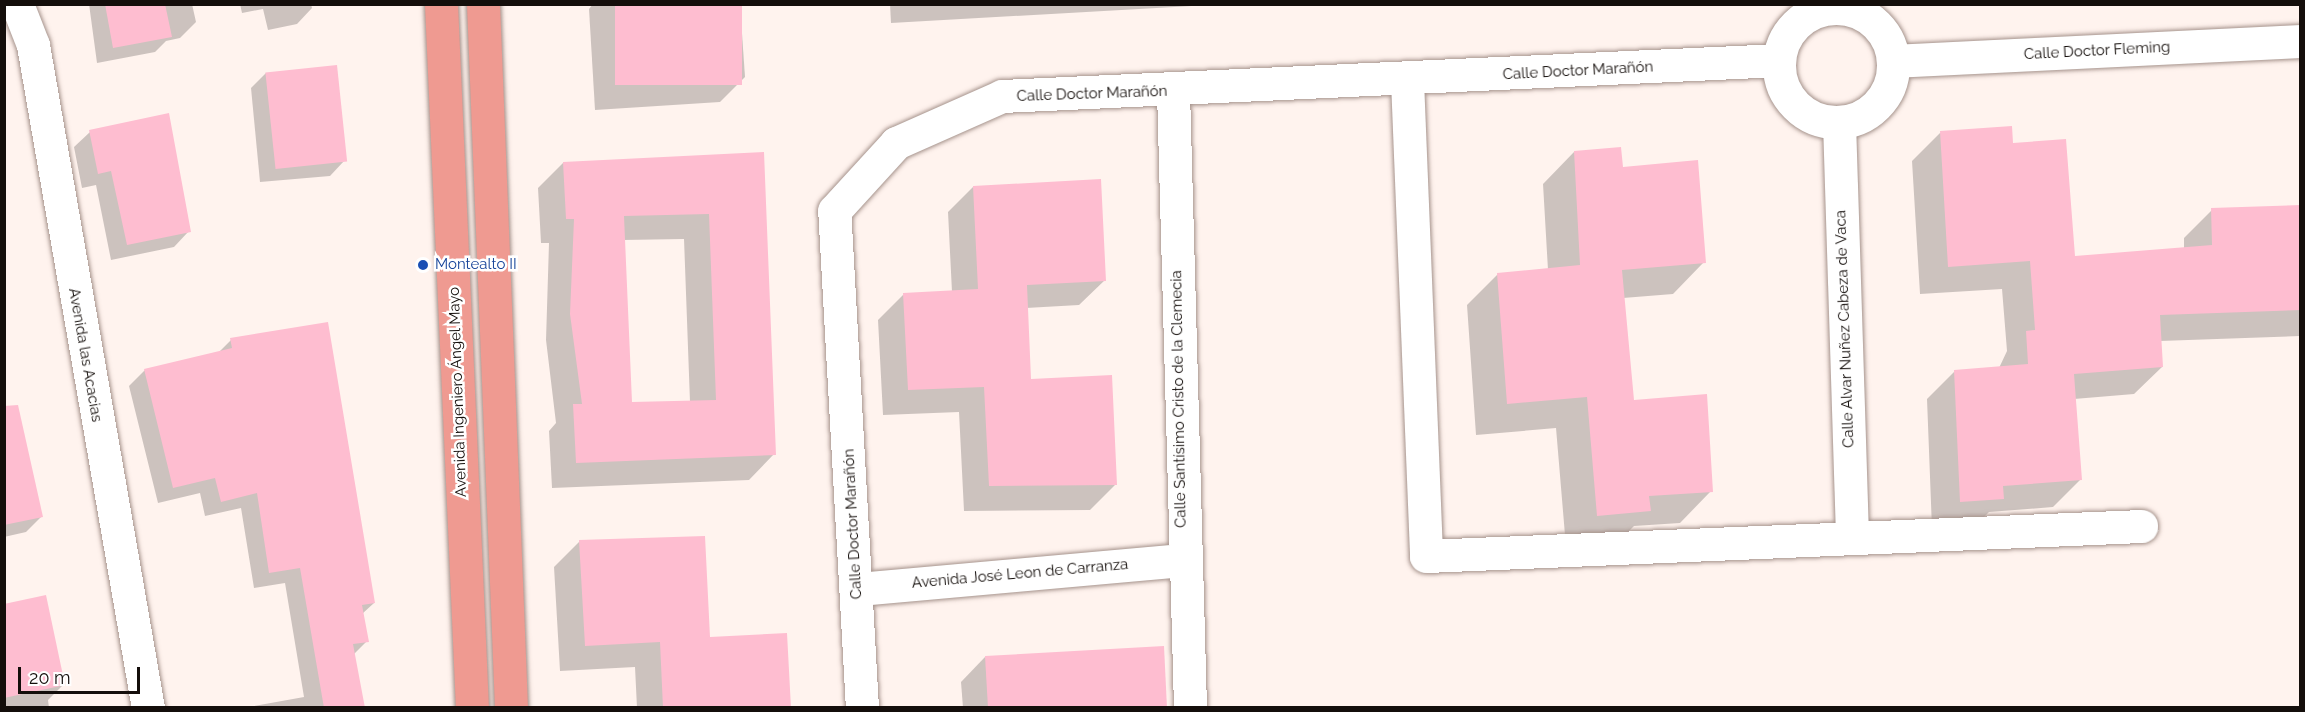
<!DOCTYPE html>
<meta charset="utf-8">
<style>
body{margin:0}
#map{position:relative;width:2305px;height:712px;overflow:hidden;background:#fff3ee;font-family:Raleway,sans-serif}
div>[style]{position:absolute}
.shadow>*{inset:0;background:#0003}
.building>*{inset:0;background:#febdd0;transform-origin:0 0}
.roads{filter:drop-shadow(0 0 2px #a6938c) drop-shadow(0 0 2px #a6938c)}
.minor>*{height:33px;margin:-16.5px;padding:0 16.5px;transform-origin:16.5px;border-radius:16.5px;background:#fff}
.minor>.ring{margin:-16.5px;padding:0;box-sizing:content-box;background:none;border:33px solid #fff;border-radius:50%}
.major>*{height:33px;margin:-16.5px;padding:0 16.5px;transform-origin:16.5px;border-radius:16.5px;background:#ef9a91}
.dots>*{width:16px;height:16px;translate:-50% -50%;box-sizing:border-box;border:3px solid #fff;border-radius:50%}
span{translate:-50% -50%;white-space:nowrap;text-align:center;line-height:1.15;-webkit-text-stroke:5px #fff;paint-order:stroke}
.street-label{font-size:15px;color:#140e0b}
.transit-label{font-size:15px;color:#164399}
.left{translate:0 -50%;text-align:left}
.frame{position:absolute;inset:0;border:6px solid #140e0b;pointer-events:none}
.scale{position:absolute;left:18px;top:667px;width:122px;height:27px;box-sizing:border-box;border:3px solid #140e0b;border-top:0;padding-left:8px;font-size:18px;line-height:21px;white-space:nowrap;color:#140e0b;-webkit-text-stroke:4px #fff;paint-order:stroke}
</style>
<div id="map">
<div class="shadow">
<i style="clip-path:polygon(192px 4px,196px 22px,180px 38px,166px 41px,155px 52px,97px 63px,89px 4px)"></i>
<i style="clip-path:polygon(240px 4px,311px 4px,312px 8px,297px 24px,268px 30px,263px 9px,242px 13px)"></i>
<i style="clip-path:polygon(593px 4px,740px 4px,745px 77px,720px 102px,595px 110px,589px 9px)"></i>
<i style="clip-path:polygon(890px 4px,1227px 4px,891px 23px)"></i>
<i style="clip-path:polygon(266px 73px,345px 160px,330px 176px,260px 182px,251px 88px)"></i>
<i style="clip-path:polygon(90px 132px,189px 231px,174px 247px,111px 260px,96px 185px,82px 188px,74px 147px)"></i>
<i style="clip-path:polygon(1940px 133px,2011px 144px,2074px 258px,2184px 249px,2184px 238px,2212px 210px,2300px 207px,2300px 336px,2160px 341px,2162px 367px,2134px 394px,2074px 399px,2081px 479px,2053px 507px,1989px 512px,1975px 526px,1932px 529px,1927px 399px,1955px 371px,1999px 368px,2007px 351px,2002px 289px,1920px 294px,1912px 161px)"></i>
<i style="clip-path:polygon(1574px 152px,1621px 169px,1704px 262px,1673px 294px,1623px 298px,1632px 401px,1711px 491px,1680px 523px,1634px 526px,1618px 542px,1566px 547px,1556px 428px,1476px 435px,1467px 305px,1498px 274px,1548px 270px,1543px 184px)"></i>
<i style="clip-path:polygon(evenodd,762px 154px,774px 454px,749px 480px,552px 488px,549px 431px,556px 423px,546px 340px,549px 243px,541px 243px,538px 188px,563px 163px,762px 154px,684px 239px,690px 402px,630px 404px,623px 240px,684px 239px)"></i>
<i style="clip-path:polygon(973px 187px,1105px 280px,1079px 305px,1026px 308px,1030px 381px,1116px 484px,1090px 510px,964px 511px,959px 412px,883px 415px,878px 320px,903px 295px,952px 292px,948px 212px)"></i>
<i style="clip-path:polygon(231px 340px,374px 603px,362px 614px,367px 641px,354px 654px,363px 708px,243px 708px,304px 697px,285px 583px,254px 588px,241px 508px,205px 516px,200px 493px,158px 503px,129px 386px,145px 370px,218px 353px)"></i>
<i style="clip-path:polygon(4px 439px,42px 516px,26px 532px,4px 537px)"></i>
<i style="clip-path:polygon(580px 541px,789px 708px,637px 708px,635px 667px,560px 671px,554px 567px)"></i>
<i style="clip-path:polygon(4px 605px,64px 684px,48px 700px,49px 708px,4px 708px)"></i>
<i style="clip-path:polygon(985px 657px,1166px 708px,963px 708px,961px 682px)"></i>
</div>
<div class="building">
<i style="clip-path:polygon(105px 4px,165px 4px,172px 37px,113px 48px)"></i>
<i style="left:615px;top:4px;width:127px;height:81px"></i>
<i style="left:337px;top:65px;width:97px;height:72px;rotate:84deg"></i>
<i style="clip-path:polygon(169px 113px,191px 232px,127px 245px,111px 171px,98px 174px,89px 130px)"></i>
<i style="clip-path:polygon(2012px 126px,2013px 143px,2066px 139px,2075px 256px,2212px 245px,2211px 208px,2301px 205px,2301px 310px,2160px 315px,2163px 367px,2074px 374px,2082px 480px,2003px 486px,2004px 499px,1960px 502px,1954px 370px,2028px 364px,2026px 331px,2035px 330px,2030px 261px,1948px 267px,1940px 131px)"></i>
<i style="clip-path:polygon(1621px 147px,1623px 167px,1698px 160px,1706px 263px,1622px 270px,1634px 400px,1707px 394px,1713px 492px,1649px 496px,1651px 511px,1597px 516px,1587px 397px,1507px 404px,1497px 273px,1580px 265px,1574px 151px)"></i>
<i style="clip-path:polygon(evenodd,764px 152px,776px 455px,576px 463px,573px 404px,582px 404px,570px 314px,574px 219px,566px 219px,563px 162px,764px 152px,709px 214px,716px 400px,632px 402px,624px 216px,709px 214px)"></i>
<i style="clip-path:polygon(1101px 179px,1106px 281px,1027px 285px,1031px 379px,1112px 375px,1117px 485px,989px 486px,984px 387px,908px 390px,903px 293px,978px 289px,973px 186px)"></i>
<i style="clip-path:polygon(328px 322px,375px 603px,362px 605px,369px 642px,353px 644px,365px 708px,324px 708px,300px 568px,269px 573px,257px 493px,221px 502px,215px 478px,173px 488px,144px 369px,232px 348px,230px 338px)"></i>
<i style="clip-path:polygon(18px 405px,43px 517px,4px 525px,4px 406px)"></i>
<i style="clip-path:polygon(705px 536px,710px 637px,787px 633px,791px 708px,663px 708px,660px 642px,585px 646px,579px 540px)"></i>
<i style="clip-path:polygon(46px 595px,65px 685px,4px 698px,4px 604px)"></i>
<i style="clip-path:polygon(1164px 646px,1167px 708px,988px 708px,985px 656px)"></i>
</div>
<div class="roads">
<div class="minor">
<i style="left:17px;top:4px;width:44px;rotate:68.7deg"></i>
<i style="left:33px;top:45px;width:673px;rotate:80.16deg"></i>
<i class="ring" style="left:1779px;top:8px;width:81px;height:81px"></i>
<i style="left:1893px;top:61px;width:407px;rotate:-2.8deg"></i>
<i style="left:1407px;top:80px;width:476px;rotate:87.7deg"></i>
<i style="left:1426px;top:556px;width:716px;rotate:-2.4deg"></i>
<i style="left:1173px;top:91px;width:617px;rotate:88.42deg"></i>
<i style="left:1839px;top:122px;width:413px;rotate:88.2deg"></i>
<i style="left:858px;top:589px;width:326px;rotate:-5.1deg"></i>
<i style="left:862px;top:708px;width:498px;rotate:-93.2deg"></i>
<i style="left:834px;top:211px;width:92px;rotate:-47.6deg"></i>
<i style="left:896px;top:143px;width:116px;rotate:-23.9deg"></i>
<i style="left:1002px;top:96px;width:778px;rotate:-2.65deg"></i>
</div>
<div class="major">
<i style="left:441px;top:4px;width:705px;rotate:87.48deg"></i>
<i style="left:483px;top:4px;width:705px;rotate:87.72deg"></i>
</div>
</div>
<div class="dots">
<i style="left:423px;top:265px;background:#1a4fb4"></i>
</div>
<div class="street-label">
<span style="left:2097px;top:51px;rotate:-3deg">Calle Doctor Fleming</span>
<span style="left:1578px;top:71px;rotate:-3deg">Calle Doctor Marañón</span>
<span style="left:1092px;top:94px;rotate:-2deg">Calle Doctor Marañón</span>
<span style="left:1845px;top:329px;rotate:-92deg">Calle Alvar Nuñez Cabeza de Vaca</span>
<span style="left:85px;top:355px;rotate:80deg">Avenida las Acacias</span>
<span style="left:458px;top:392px;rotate:-92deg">Avenida Ingeniero Ángel Mayo</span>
<span style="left:1179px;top:399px;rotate:-91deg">Calle Santísimo Cristo de la Clemecia</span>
<span style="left:853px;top:524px;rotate:-93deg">Calle Doctor Marañón</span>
<span style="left:1020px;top:574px;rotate:-5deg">Avenida José Leon de Carranza</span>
</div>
<div class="transit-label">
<span class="left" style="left:435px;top:265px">Montealto II</span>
</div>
<div class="frame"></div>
<div class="scale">20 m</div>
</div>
